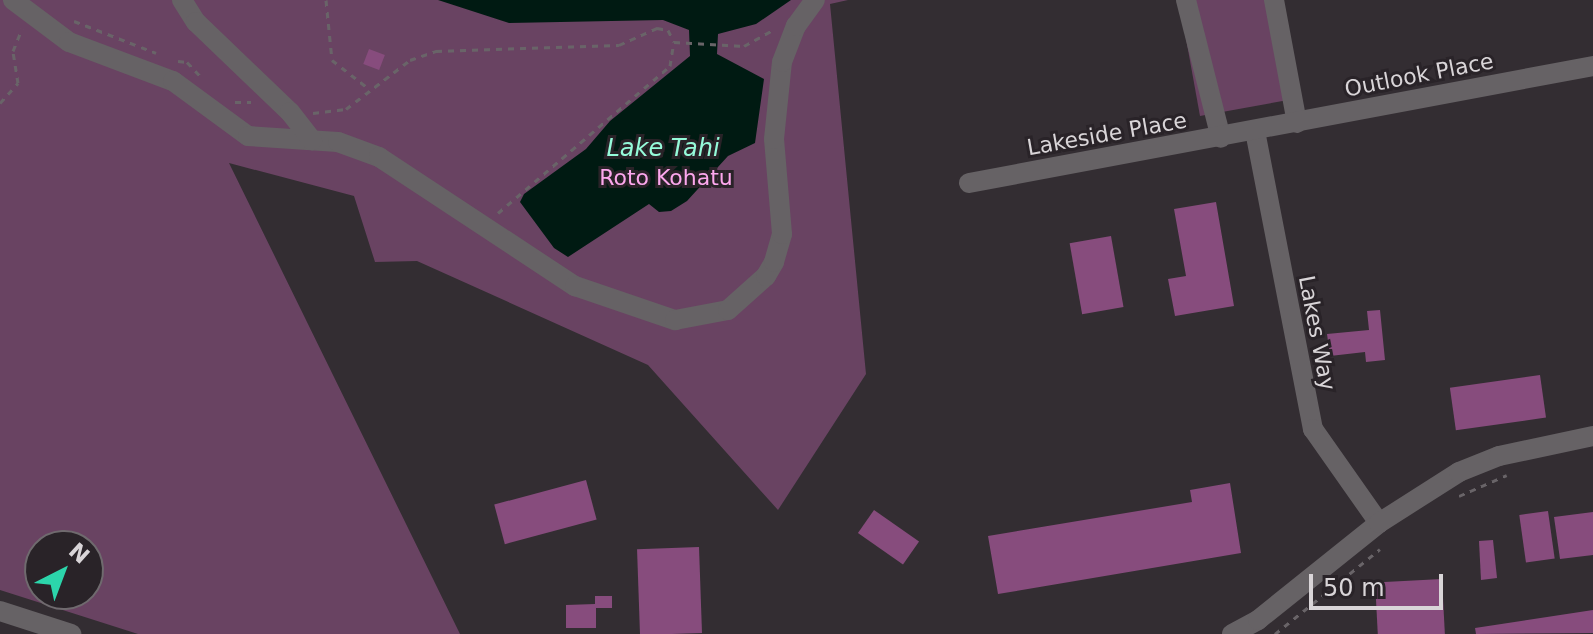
<!DOCTYPE html>
<style>
body{margin:0}
#map{position:relative;width:1593px;height:634px;overflow:hidden;background:#332d32;font-family:"DejaVu Sans",sans-serif}
div>[style]{position:absolute}
.green>*{inset:0;background:#694362}
.water>*{inset:0;background:#001a12}
.building>*{inset:0;background:#874c7d;transform-origin:0 0}
.path>*{height:3px;margin-top:-1.5px;transform-origin:0;background:repeating-linear-gradient(90deg,#696468 0 6px,transparent 0 12px)}
.minor>*{height:20px;margin:-10px;padding:0 10px;transform-origin:10px;border-radius:10px;background:#666265}
span{translate:-50% -50%;white-space:nowrap;text-align:center;line-height:1.15;-webkit-text-stroke:6px #292328;paint-order:stroke}
.street-label{font-size:22px;color:#d9d5d8}
.park-label{font-size:22px;color:#fca7ed}
.water-label{font-size:24px;color:#95fad9;font-style:italic}
.north{position:absolute;left:24px;top:530px;width:80px;height:80px;box-sizing:border-box;background:#292328;border:2px solid #6f6a6e;border-radius:50%;rotate:42deg;font-size:22px;font-weight:700;line-height:32px;text-align:center;color:#d9d5d8}
.north::after{content:'';display:block;margin:auto;width:28px;height:36px;background:#2cd5ab;clip-path:polygon(50% 0,100% 100%,50% 72%,0 100%)}
.scale{position:absolute;left:1309px;top:574px;width:134px;height:36px;box-sizing:border-box;border:4px solid #d9d5d8;border-top:0;padding-left:10px;font-size:24px;line-height:28px;white-space:nowrap;color:#d9d5d8;-webkit-text-stroke:6px #292328;paint-order:stroke}
</style>
<div id="map">
<div class="green">
<i style="clip-path:polygon(evenodd,0 0,848px 0,830px 4px,866px 374px,778px 510px,648px 365px,417px 261px,375px 262px,354px 196px,229px 163px,460px 634px,138px 634px,0 590px,0 0,40px 546px,88px 546px,88px 594px,40px 594px,40px 546px)"></i>
<i style="clip-path:polygon(1179px 0,1280px 0,1299px 98px,1200px 116px)"></i>
</div>
<div class="water">
<i style="clip-path:polygon(438px 0,791px 0,756px 24px,718px 34px,717px 54px,764px 79px,755px 143px,728px 156px,687px 201px,671px 211px,659px 212px,649px 204px,568px 257px,554px 248px,520px 202px,524px 194px,586px 149px,610px 121px,690px 56px,689px 30px,663px 20px,509px 23px)"></i>
</div>
<div class="building">
<i style="left:369px;top:49px;width:17px;height:16px;rotate:21deg"></i>
<i style="clip-path:polygon(1216px 202px,1234px 306px,1175px 316px,1168px 279px,1186px 276px,1174px 209px)"></i>
<i style="left:1111px;top:236px;width:72px;height:42px;rotate:80deg"></i>
<i style="clip-path:polygon(1380px 310px,1385px 360px,1366px 362px,1365px 352px,1330px 356px,1327px 334px,1369px 330px,1367px 311px)"></i>
<i style="left:1540px;top:375px;width:43px;height:91px;rotate:82deg"></i>
<i style="left:586px;top:480px;width:41px;height:95px;rotate:75deg"></i>
<i style="clip-path:polygon(1230px 483px,1241px 553px,998px 594px,988px 536px,1192px 502px,1190px 490px)"></i>
<i style="left:874px;top:510px;width:55px;height:28px;rotate:35deg"></i>
<i style="left:1548px;top:511px;width:48px;height:29px;rotate:82deg"></i>
<i style="clip-path:polygon(1593px 512px,1593px 555px,1560px 559px,1554px 517px)"></i>
<i style="clip-path:polygon(1493px 540px,1497px 578px,1481px 580px,1479px 541px)"></i>
<i style="left:699px;top:547px;width:86px;height:62px;rotate:88deg"></i>
<i style="left:1442px;top:579px;width:55px;height:67px;rotate:87deg"></i>
<i style="clip-path:polygon(595px 596px,612px 596px,612px 608px,596px 608px,596px 628px,566px 628px,566px 605px,595px 604px)"></i>
<i style="clip-path:polygon(1593px 610px,1593px 633px,1476px 634px,1475px 628px)"></i>
</div>
<div class="path">
<i style="left:326px;top:0;width:60px;rotate:84.3deg"></i>
<i style="left:332px;top:60px;width:46px;rotate:37.9deg"></i>
<i style="left:74px;top:21px;width:88px;rotate:21.3deg"></i>
<i style="left:674px;top:42px;width:70px;rotate:3.3deg"></i>
<i style="left:744px;top:46px;width:33px;rotate:-29deg"></i>
<i style="left:178px;top:61px;width:9px;rotate:6deg"></i>
<i style="left:187px;top:62px;width:23px;rotate:47deg"></i>
<i style="left:235px;top:102px;width:16px"></i>
<i style="left:0;top:103px;width:27px;rotate:-48deg"></i>
<i style="left:18px;top:83px;width:32px;rotate:-99deg"></i>
<i style="left:13px;top:51px;width:24px;rotate:-68deg"></i>
<i style="left:313px;top:113px;width:33px;rotate:-7deg"></i>
<i style="left:346px;top:109px;width:81px;rotate:-37.4deg"></i>
<i style="left:410px;top:60px;width:28px;rotate:-19deg"></i>
<i style="left:436px;top:51px;width:183px;rotate:-1.9deg"></i>
<i style="left:619px;top:45px;width:42px;rotate:-24.1deg"></i>
<i style="left:657px;top:28px;width:11px;rotate:10deg"></i>
<i style="left:668px;top:30px;width:13px;rotate:63deg"></i>
<i style="left:498px;top:213px;width:226px;rotate:-40.5deg"></i>
<i style="left:670px;top:66px;width:24px;rotate:-81deg"></i>
<i style="left:1459px;top:496px;width:52px;rotate:-23.6deg"></i>
<i style="left:1275px;top:634px;width:135px;rotate:-39deg"></i>
</div>
<div class="minor">
<i style="left:13px;top:0;width:70px;rotate:36.9deg"></i>
<i style="left:69px;top:42px;width:111px;rotate:20.6deg"></i>
<i style="left:173px;top:81px;width:93px;rotate:36.3deg"></i>
<i style="left:248px;top:136px;width:90px;rotate:3.8deg"></i>
<i style="left:338px;top:142px;width:44px;rotate:20.1deg"></i>
<i style="left:379px;top:157px;width:235px;rotate:33.4deg"></i>
<i style="left:575px;top:286px;width:106px;rotate:18.8deg"></i>
<i style="left:675px;top:320px;width:54px;rotate:-10.7deg"></i>
<i style="left:728px;top:310px;width:51px;rotate:-41.8deg"></i>
<i style="left:766px;top:276px;width:16px;rotate:-60deg"></i>
<i style="left:774px;top:262px;width:29px;rotate:-74deg"></i>
<i style="left:782px;top:234px;width:95px;rotate:-94.8deg"></i>
<i style="left:774px;top:139px;width:77px;rotate:-84.1deg"></i>
<i style="left:782px;top:62px;width:39px;rotate:-69deg"></i>
<i style="left:796px;top:26px;width:32px;rotate:-54deg"></i>
<i style="left:182px;top:0;width:26px;rotate:58deg"></i>
<i style="left:196px;top:22px;width:130px;rotate:43.8deg"></i>
<i style="left:290px;top:112px;width:36px;rotate:52deg"></i>
<i style="left:1186px;top:0;width:142px;rotate:75.8deg"></i>
<i style="left:1274px;top:0;width:125px;rotate:79.4deg"></i>
<i style="left:1255px;top:131px;width:304px;rotate:79deg"></i>
<i style="left:1313px;top:429px;width:115px;rotate:54.9deg"></i>
<i style="left:969px;top:183px;width:635px;rotate:-10.62deg"></i>
<i style="left:0;top:611px;width:75px;rotate:17.9deg"></i>
<i style="left:1232px;top:634px;width:30px;rotate:-28deg"></i>
<i style="left:1258px;top:620px;width:155px;rotate:-38.7deg"></i>
<i style="left:1379px;top:523px;width:95px;rotate:-32.5deg"></i>
<i style="left:1459px;top:472px;width:43px;rotate:-21.8deg"></i>
<i style="left:1499px;top:456px;width:96px;rotate:-12deg"></i>
</div>
<div class="street-label">
<span style="left:1419px;top:75px;rotate:-11deg">Outlook Place</span>
<span style="left:1107px;top:134px;rotate:-10deg">Lakeside Place</span>
<span style="left:1317px;top:333px;rotate:79deg">Lakes Way</span>
</div>
<div class="park-label">
<span style="left:666px;top:178px">Roto Kohatu</span>
</div>
<div class="water-label">
<span style="left:663px;top:149px">Lake Tahi</span>
</div>
<div class="north">N</div>
<div class="scale">50 m</div>
</div>
